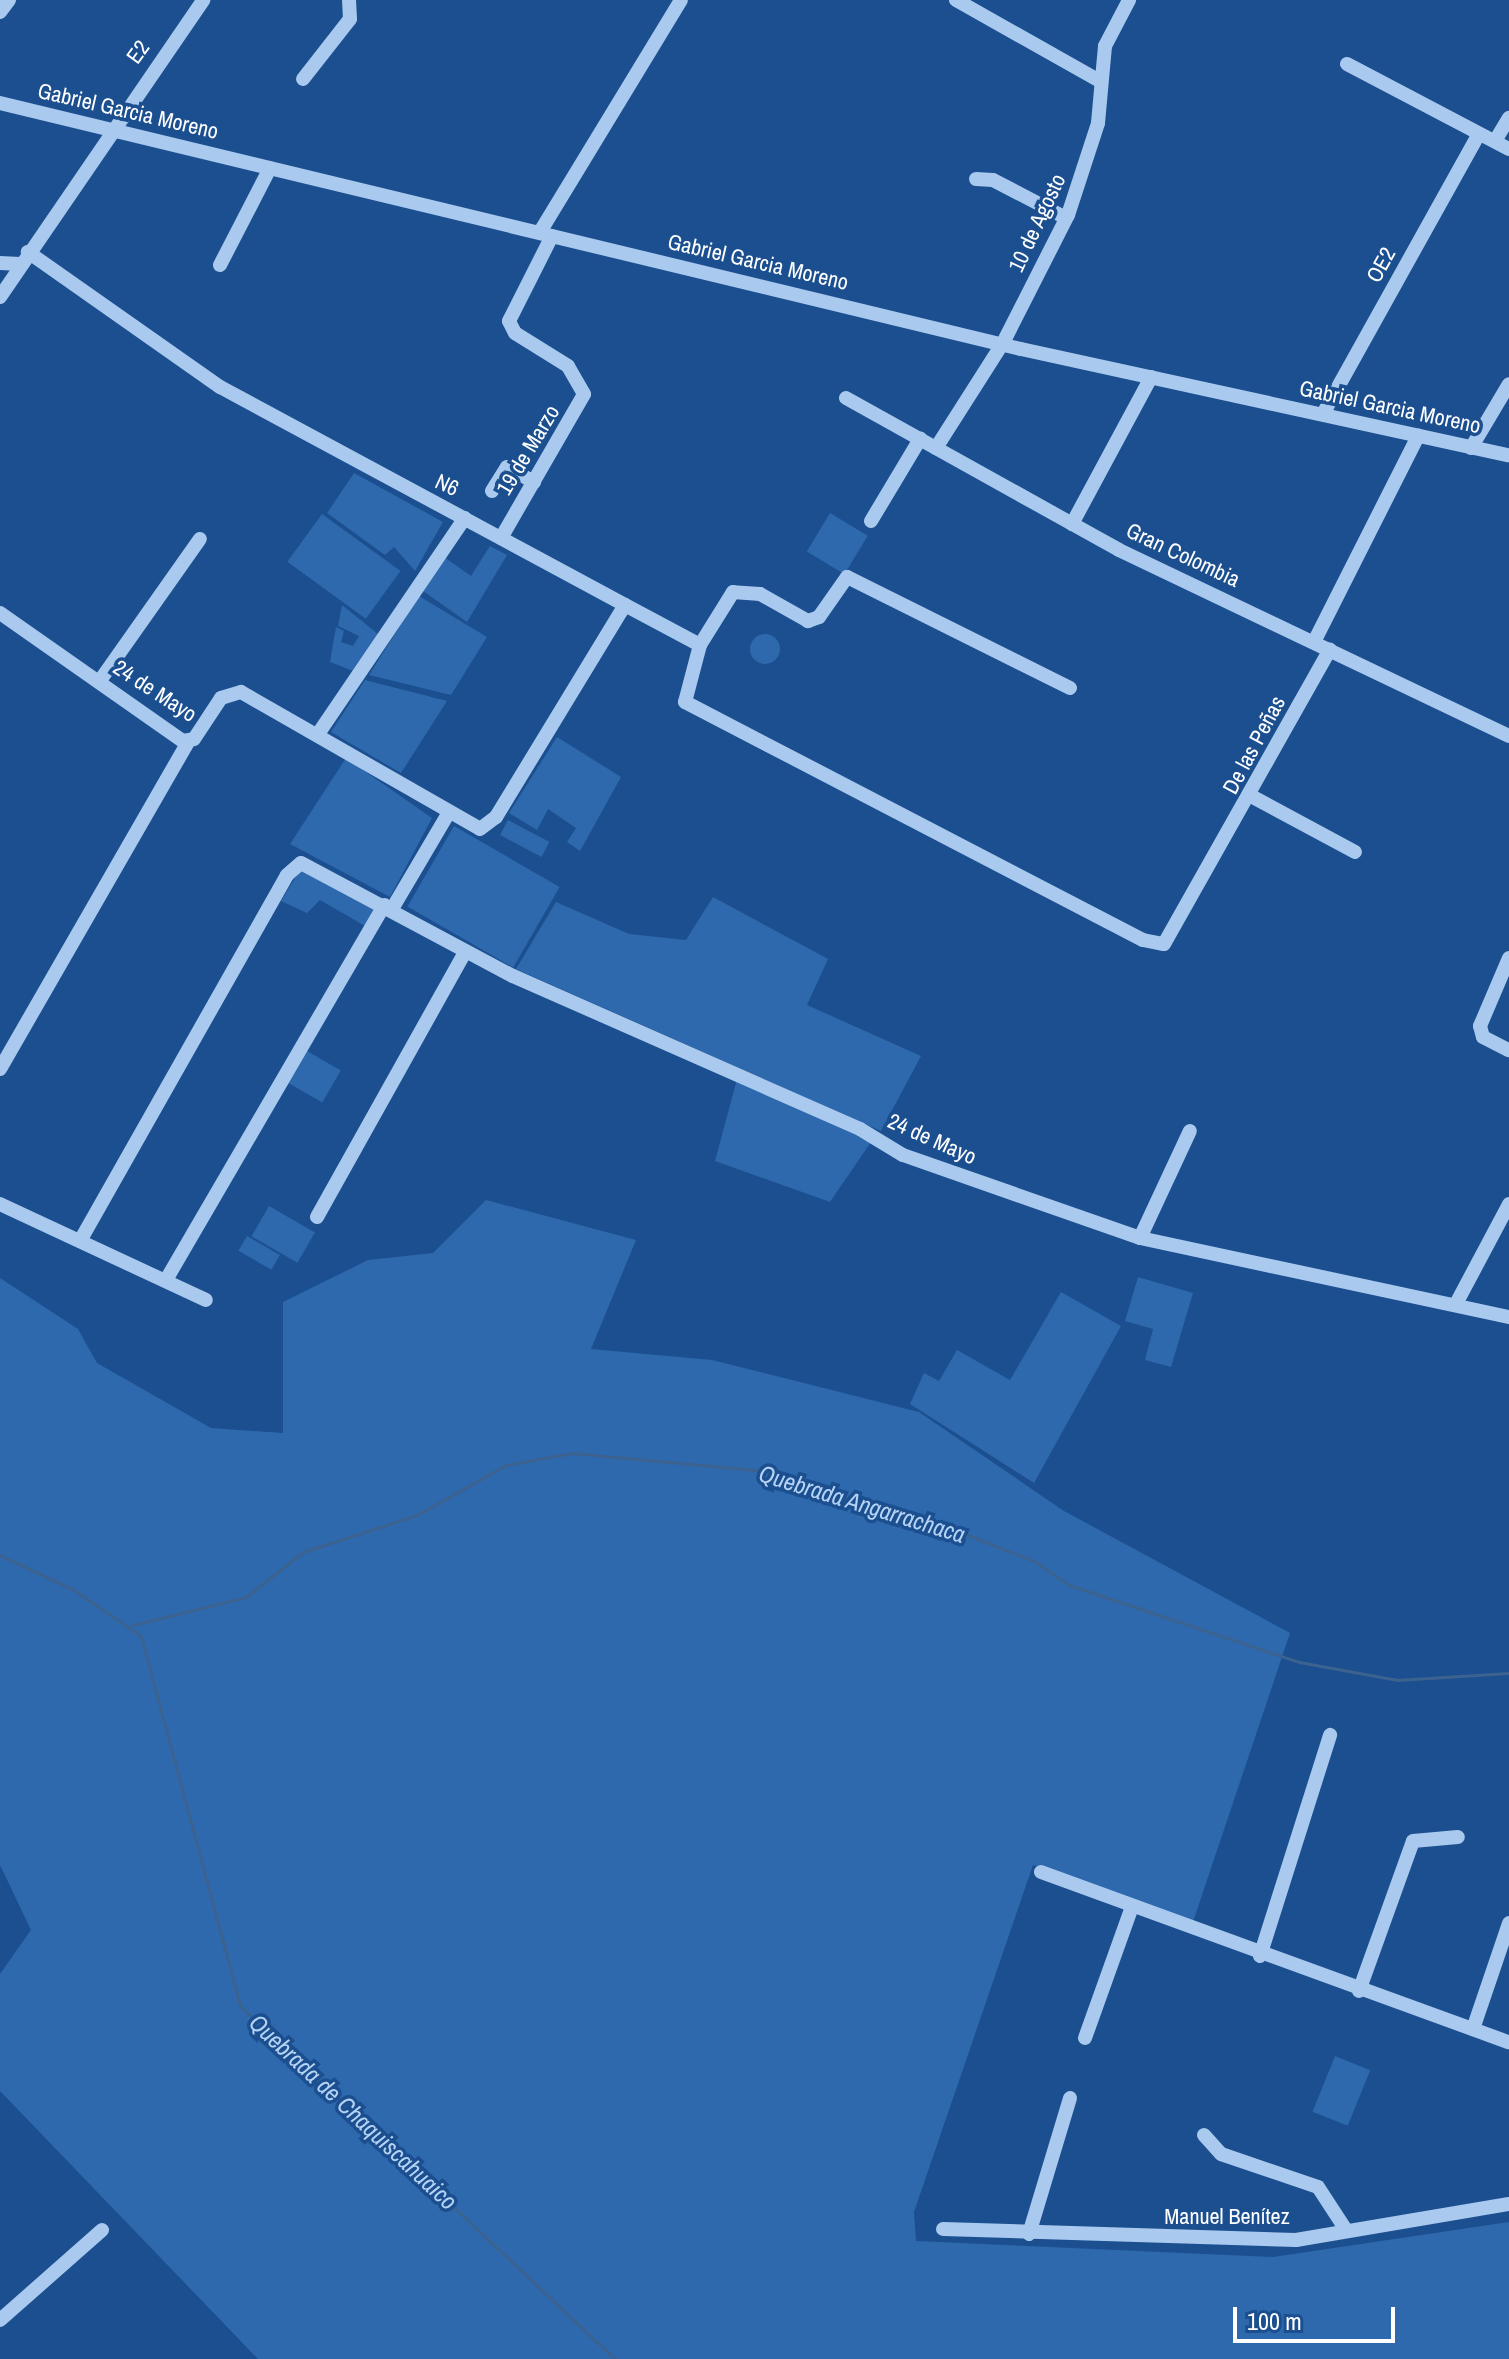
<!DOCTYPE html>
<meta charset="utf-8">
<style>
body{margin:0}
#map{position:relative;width:1509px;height:2359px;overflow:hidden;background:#1b4f8f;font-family:"Archivo Narrow",sans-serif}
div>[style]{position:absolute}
.green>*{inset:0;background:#2e69ad;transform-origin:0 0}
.round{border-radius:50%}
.stream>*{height:3px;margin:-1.5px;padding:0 1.5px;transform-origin:1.5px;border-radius:1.5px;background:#3c6290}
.minor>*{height:14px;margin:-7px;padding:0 7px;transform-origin:7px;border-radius:7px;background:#a9c9ee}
span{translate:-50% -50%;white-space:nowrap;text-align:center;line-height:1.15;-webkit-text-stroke:7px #1b4f8f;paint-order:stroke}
.street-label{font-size:22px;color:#fff}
.water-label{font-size:24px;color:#b5d3f5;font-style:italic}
.scale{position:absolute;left:1233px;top:2307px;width:162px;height:36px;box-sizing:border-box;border:4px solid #fff;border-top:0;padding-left:10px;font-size:24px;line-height:28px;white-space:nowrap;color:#fff;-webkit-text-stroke:6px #1b4f8f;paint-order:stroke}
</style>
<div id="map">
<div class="green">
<i style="clip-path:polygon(354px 473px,443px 522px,415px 571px,394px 547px,385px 555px,327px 513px)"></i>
<i style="left:830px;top:513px;width:44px;height:45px;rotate:31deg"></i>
<i style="left:322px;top:514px;width:97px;height:59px;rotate:36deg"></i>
<i style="clip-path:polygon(490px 546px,507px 555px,467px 622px,423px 591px,444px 557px,471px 576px)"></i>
<i style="clip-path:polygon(419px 596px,487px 637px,451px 695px,369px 675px)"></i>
<i style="clip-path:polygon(342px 605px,378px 634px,356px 672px,330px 662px,336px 627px,344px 631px,341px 642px,353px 646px,359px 636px,338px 626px)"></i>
<i class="round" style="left:750px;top:634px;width:30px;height:30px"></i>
<i style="clip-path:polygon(365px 680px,447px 701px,401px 773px,331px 732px)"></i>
<i style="clip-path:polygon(557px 737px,621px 777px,580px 851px,567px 842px,576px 828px,548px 809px,537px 830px,509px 813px)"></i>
<i style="clip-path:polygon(346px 758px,432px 818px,390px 897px,290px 844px)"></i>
<i style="left:508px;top:820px;width:47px;height:17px;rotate:28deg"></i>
<i style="left:454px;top:826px;width:122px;height:93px;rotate:30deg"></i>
<i style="clip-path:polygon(300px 870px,376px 905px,365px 926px,320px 900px,307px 913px,281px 901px)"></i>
<i style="clip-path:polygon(713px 897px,828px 959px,807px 1005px,921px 1056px,881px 1131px,516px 969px,556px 902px,629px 934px,686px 940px)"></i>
<i style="left:307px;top:1051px;width:39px;height:37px;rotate:30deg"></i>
<i style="clip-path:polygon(737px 1079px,871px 1142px,830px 1202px,715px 1161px)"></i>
<i style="clip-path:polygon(486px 1200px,636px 1240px,591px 1349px,712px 1360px,919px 1412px,1064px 1511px,1290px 1633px,1193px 1922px,1033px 1865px,914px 2212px,916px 2241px,1273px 2257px,1509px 2222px,1509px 2359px,258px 2359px,0 2091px,0 1974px,31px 1930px,0 1865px,0 1278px,78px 1329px,97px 1363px,211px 1428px,283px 1433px,283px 1302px,368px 1260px,433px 1253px)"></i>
<i style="left:269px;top:1206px;width:53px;height:35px;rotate:30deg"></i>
<i style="left:247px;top:1236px;width:38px;height:17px;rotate:30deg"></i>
<i style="clip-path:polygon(1138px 1277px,1193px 1293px,1171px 1367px,1145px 1360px,1153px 1329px,1125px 1321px)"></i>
<i style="clip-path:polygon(1061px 1292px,1121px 1326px,1034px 1483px,910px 1404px,924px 1373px,939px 1381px,957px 1350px,1010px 1380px)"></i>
<i style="left:1335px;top:2056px;width:38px;height:60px;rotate:22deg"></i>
</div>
<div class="stream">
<i style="left:0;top:1555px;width:82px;rotate:25.3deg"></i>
<i style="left:74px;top:1590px;width:81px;rotate:34.5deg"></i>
<i style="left:141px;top:1636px;width:383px;rotate:75deg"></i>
<i style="left:240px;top:2006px;width:515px;rotate:43.27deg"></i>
<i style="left:133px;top:1625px;width:116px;rotate:-13.9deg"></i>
<i style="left:246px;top:1597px;width:73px;rotate:-38.3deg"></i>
<i style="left:303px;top:1552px;width:120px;rotate:-18deg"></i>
<i style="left:417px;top:1515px;width:102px;rotate:-29.3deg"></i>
<i style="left:506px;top:1465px;width:67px;rotate:-10.3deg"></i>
<i style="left:572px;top:1453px;width:186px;rotate:5.3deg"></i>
<i style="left:757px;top:1470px;width:221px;rotate:17.1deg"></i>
<i style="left:968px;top:1535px;width:71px;rotate:21.5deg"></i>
<i style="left:1034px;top:1561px;width:42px;rotate:34.4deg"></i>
<i style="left:1069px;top:1585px;width:243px;rotate:18.5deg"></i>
<i style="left:1299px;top:1662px;width:100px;rotate:10.4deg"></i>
<i style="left:1397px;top:1680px;width:112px;rotate:-3.6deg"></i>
</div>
<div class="minor">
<i style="left:956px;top:0;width:165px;rotate:29.4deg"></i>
<i style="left:0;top:12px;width:15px;rotate:-53deg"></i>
<i style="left:1347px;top:64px;width:183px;rotate:27.7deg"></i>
<i style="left:303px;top:79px;width:76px;rotate:-51.9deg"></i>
<i style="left:350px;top:19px;width:19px;rotate:-93deg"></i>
<i style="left:0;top:103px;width:1050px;rotate:13.55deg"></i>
<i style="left:1021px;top:349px;width:499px;rotate:12.3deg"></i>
<i style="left:1495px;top:141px;width:27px;rotate:-59deg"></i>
<i style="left:976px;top:179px;width:17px;rotate:3deg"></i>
<i style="left:993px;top:180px;width:82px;rotate:27.5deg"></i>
<i style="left:540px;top:232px;width:271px;rotate:-58.7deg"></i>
<i style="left:0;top:263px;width:20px;rotate:3deg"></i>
<i style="left:220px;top:265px;width:109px;rotate:-62.7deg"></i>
<i style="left:0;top:297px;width:360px;rotate:-55.6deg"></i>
<i style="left:846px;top:398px;width:312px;rotate:29.1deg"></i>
<i style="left:1119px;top:550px;width:432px;rotate:25.5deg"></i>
<i style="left:1323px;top:414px;width:317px;rotate:-60.9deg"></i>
<i style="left:936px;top:448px;width:125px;rotate:-57.5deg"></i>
<i style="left:1003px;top:343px;width:144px;rotate:-63.1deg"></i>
<i style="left:1068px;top:215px;width:97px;rotate:-71.9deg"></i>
<i style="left:1098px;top:123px;width:77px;rotate:-84.8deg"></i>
<i style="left:1105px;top:46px;width:52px;rotate:-62.4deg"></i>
<i style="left:1471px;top:448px;width:74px;rotate:-59.3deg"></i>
<i style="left:492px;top:491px;width:28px;rotate:-58deg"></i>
<i style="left:507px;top:467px;width:31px;rotate:29deg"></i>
<i style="left:871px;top:521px;width:96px;rotate:-59.1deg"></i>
<i style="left:1072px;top:524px;width:167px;rotate:-61.7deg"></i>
<i style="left:501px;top:538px;width:166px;rotate:-60deg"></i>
<i style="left:584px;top:394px;width:32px;rotate:-120deg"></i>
<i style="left:568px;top:366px;width:62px;rotate:-148.1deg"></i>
<i style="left:515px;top:333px;width:13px;rotate:-117deg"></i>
<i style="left:509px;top:321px;width:95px;rotate:-63.2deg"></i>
<i style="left:625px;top:605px;width:85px;rotate:28.1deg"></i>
<i style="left:0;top:613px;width:223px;rotate:35deg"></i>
<i style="left:183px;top:741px;width:11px;rotate:-10deg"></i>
<i style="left:194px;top:739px;width:49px;rotate:-56.6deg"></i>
<i style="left:221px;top:698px;width:21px;rotate:-17deg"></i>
<i style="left:241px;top:692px;width:275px;rotate:29.8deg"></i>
<i style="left:480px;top:829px;width:20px;rotate:-37deg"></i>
<i style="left:496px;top:817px;width:248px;rotate:-58.7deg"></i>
<i style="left:625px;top:605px;width:460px;rotate:-151.7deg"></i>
<i style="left:220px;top:387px;width:235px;rotate:-144.9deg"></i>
<i style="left:1315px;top:640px;width:229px;rotate:-63.2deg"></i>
<i style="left:99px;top:682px;width:175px;rotate:-54.8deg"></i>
<i style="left:1070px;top:688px;width:249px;rotate:-153.5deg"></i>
<i style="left:847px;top:577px;width:49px;rotate:125deg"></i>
<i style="left:819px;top:617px;width:12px;rotate:160deg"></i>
<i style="left:808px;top:621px;width:55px;rotate:-150.6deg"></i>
<i style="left:760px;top:594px;width:27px;rotate:-176deg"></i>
<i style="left:733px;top:592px;width:62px;rotate:121.9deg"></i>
<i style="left:700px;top:645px;width:59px;rotate:104.7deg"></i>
<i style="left:685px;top:702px;width:516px;rotate:27.46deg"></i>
<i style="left:1143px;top:940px;width:21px;rotate:11deg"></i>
<i style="left:1164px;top:944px;width:338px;rotate:-60.6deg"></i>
<i style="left:318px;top:734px;width:261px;rotate:-55.8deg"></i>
<i style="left:1251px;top:796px;width:118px;rotate:28.3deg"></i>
<i style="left:392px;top:909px;width:110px;rotate:-59.5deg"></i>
<i style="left:1509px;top:958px;width:74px;rotate:113.1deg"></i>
<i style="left:1480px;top:1026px;width:11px;rotate:75deg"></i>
<i style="left:1483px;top:1037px;width:29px;rotate:27deg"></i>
<i style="left:0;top:1069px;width:377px;rotate:-60.1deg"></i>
<i style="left:0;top:1204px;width:227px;rotate:25deg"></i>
<i style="left:317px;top:1217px;width:304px;rotate:-60.8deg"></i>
<i style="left:1140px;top:1238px;width:118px;rotate:-65deg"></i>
<i style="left:80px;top:1241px;width:420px;rotate:-60.5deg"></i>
<i style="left:287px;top:875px;width:18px;rotate:-41deg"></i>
<i style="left:301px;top:863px;width:240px;rotate:28.1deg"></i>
<i style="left:513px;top:976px;width:379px;rotate:23.8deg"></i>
<i style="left:860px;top:1129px;width:50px;rotate:31.2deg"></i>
<i style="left:903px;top:1155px;width:251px;rotate:19.3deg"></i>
<i style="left:1140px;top:1238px;width:377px;rotate:12.1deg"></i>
<i style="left:166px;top:1280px;width:434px;rotate:-59.8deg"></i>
<i style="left:1457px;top:1302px;width:111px;rotate:-62deg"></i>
<i style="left:1041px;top:1872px;width:498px;rotate:20deg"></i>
<i style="left:1260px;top:1956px;width:232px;rotate:-72.4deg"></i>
<i style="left:1359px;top:1991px;width:159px;rotate:-70.2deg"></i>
<i style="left:1413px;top:1841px;width:45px;rotate:-5.1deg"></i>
<i style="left:1473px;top:2029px;width:112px;rotate:-71.2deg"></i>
<i style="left:1085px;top:2038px;width:139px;rotate:-70.3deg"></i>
<i style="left:1204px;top:2135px;width:25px;rotate:48deg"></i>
<i style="left:1221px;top:2154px;width:102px;rotate:18.8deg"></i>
<i style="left:1318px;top:2187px;width:51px;rotate:56.9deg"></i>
<i style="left:943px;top:2229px;width:353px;rotate:1.8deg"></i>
<i style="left:1296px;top:2240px;width:216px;rotate:-9.6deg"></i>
<i style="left:1029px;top:2234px;width:142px;rotate:-73.2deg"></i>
<i style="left:0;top:2320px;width:136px;rotate:-41.4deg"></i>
</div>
<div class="street-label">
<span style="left:138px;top:52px;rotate:-54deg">E2</span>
<span style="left:128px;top:111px;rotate:13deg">Gabriel Garcia Moreno</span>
<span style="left:1037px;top:223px;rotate:-65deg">10 de Agosto</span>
<span style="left:758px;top:262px;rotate:13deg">Gabriel Garcia Moreno</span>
<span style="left:1381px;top:265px;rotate:-61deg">OE2</span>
<span style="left:1390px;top:407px;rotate:12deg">Gabriel Garcia Moreno</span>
<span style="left:528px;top:450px;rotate:-59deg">19 de Marzo</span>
<span style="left:447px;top:485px;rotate:25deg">N6</span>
<span style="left:1183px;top:555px;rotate:25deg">Gran Colombia</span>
<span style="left:155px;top:691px;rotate:33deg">24 de Mayo</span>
<span style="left:1254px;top:745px;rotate:-62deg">De las Peñas</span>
<span style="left:932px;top:1139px;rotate:24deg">24 de Mayo</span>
<span style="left:1227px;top:2217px">Manuel Benítez</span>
</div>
<div class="water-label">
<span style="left:862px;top:1504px;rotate:17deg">Quebrada Angarrachaca</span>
<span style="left:353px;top:2112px;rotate:43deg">Quebrada de Chaquiscahuaico</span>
</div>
<div class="scale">100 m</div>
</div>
